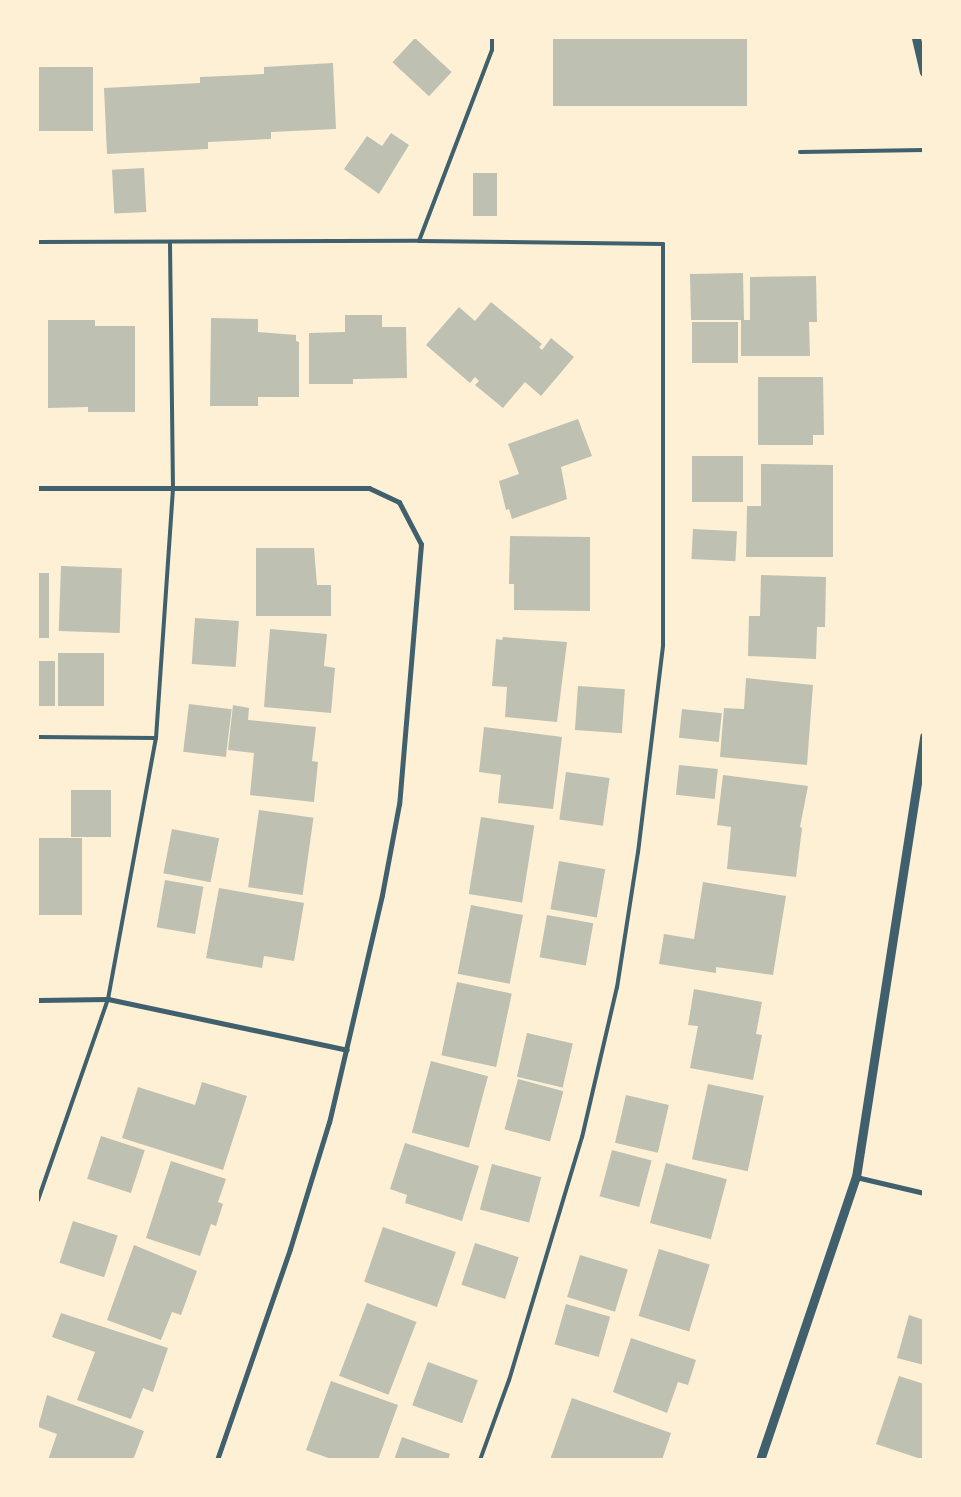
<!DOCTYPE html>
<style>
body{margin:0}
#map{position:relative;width:961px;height:1497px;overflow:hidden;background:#fdf0d5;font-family:"Space Grotesk",sans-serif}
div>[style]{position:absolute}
.building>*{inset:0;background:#bec0b2;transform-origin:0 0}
.service>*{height:4px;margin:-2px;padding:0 2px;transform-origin:2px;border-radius:2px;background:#3f606c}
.minor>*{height:5px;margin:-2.5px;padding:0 2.5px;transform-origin:2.5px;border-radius:2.5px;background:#3f606c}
.tertiary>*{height:9px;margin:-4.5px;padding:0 4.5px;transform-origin:4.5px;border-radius:4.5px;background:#3f606c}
span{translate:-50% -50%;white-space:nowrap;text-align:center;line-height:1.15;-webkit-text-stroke:4px #fdf0d5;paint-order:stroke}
.frame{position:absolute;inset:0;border:39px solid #fdf0d5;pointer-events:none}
</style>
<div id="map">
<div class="building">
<i style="left:415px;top:38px;width:50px;height:33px;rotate:43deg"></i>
<i style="left:553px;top:38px;width:194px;height:68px"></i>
<i style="clip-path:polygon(333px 63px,336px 129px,271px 132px,271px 139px,208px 142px,208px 149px,107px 154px,104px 88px,200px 83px,200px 77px,264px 74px,264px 67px)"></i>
<i style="left:38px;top:67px;width:55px;height:64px"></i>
<i style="clip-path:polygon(391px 133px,409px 145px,379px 194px,344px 169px,367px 136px,382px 146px)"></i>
<i style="left:144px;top:168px;width:44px;height:32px;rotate:87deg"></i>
<i style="left:473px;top:173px;width:24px;height:43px"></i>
<i style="clip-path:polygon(743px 273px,744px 320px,750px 320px,750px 277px,816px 276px,817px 322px,809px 322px,810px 356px,741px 356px,741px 320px,691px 320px,690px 274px)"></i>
<i style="clip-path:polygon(491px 302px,542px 344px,539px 347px,542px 350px,551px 338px,574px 357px,541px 396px,525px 382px,503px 408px,475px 385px,479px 381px,475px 377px,470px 383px,426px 345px,459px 307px,475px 321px)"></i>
<i style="clip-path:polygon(345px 315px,382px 315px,382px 327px,406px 327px,407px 378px,353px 379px,353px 384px,309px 384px,309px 333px,345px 332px)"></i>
<i style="clip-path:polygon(211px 318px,258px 319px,258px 332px,296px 335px,296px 341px,299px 342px,299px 397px,258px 397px,258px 406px,210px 406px)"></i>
<i style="clip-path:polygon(48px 320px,95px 320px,95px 326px,135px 326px,135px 412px,88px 412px,88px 407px,48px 408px)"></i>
<i style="left:692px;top:322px;width:46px;height:41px"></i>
<i style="clip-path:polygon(758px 377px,823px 377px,824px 435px,813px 435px,813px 445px,758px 445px)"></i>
<i style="clip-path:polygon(578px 419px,592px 456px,561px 467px,567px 499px,512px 519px,509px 509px,506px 510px,499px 481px,519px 474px,508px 444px)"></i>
<i style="left:692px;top:456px;width:51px;height:46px"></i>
<i style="clip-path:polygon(761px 464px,833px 465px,833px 557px,746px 557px,747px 506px,761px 506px)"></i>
<i style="left:693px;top:529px;width:44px;height:30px;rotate:3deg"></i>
<i style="clip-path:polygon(510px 536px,590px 537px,590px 611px,514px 610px,514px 584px,509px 584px)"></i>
<i style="clip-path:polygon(256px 548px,314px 548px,317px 585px,331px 585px,331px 616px,256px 616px)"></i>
<i style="left:61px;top:566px;width:61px;height:65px;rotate:2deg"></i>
<i style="left:38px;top:573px;width:11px;height:65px"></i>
<i style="clip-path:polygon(761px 575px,826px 577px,825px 627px,817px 627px,816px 659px,748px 656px,749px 616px,760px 616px)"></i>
<i style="left:195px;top:618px;width:44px;height:46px;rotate:4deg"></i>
<i style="clip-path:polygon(270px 629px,327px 634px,324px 666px,335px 668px,331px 713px,264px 707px)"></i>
<i style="clip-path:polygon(503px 637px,567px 642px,557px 722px,505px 717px,507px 687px,492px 686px,496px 639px,502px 640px)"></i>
<i style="left:58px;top:653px;width:46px;height:53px"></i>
<i style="left:38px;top:661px;width:17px;height:45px"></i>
<i style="clip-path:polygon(746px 678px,813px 685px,807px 765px,720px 757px,724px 708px,744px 709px)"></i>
<i style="left:578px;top:686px;width:47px;height:44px;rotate:4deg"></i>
<i style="left:189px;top:704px;width:43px;height:48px;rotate:7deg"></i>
<i style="clip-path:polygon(233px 705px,249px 708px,248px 720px,316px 727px,312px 761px,318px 762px,314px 802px,250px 795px,254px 753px,228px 750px)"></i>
<i style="left:682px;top:709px;width:40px;height:29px;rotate:6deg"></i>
<i style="clip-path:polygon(484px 727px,562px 737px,553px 809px,498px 803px,501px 775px,479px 772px)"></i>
<i style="left:679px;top:765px;width:39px;height:30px;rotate:6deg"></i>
<i style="left:566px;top:772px;width:44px;height:48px;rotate:8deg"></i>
<i style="clip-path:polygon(723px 775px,808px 786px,800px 827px,802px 828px,796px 877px,727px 869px,731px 827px,717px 825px)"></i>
<i style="left:71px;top:790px;width:40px;height:47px"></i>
<i style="left:259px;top:810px;width:55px;height:78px;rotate:8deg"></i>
<i style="left:481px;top:817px;width:54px;height:78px;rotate:9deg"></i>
<i style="left:172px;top:829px;width:48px;height:45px;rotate:11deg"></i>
<i style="left:38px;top:838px;width:44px;height:77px"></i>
<i style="left:559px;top:861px;width:47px;height:49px;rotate:10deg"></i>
<i style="left:165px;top:880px;width:39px;height:48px;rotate:10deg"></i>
<i style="clip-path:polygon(703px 882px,786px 896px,773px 975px,716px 967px,716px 973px,659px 964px,664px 934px,694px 939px)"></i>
<i style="clip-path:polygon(219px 888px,304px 903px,294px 961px,264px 956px,262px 968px,206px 958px)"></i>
<i style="left:471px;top:905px;width:53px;height:70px;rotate:11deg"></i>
<i style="left:547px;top:915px;width:47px;height:43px;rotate:10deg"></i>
<i style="left:457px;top:982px;width:56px;height:75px;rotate:12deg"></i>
<i style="clip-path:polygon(694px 989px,762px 1002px,756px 1034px,762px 1035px,753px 1080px,690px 1068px,698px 1026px,688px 1025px)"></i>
<i style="left:527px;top:1033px;width:47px;height:45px;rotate:13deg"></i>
<i style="left:431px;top:1061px;width:59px;height:74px;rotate:15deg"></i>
<i style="left:518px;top:1079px;width:47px;height:52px;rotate:15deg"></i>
<i style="clip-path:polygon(202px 1082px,247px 1096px,223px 1170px,122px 1138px,138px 1087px,195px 1105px)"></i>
<i style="left:708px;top:1084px;width:57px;height:77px;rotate:12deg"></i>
<i style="left:626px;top:1095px;width:44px;height:49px;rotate:13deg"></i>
<i style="left:101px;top:1136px;width:46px;height:45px;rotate:18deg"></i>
<i style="clip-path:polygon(405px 1143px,479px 1166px,462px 1221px,405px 1203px,407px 1195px,390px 1189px)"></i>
<i style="left:612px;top:1150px;width:41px;height:48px;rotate:15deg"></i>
<i style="clip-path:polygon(171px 1161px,226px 1179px,218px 1202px,223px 1204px,216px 1226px,211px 1224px,200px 1256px,146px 1238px)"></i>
<i style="left:666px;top:1163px;width:63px;height:62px;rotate:15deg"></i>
<i style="left:492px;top:1164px;width:51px;height:47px;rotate:15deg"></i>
<i style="left:73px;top:1221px;width:47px;height:44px;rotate:18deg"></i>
<i style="left:383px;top:1227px;width:77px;height:58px;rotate:19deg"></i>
<i style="left:475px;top:1243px;width:46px;height:44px;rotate:18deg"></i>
<i style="clip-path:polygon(134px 1245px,197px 1271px,181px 1315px,172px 1312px,161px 1340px,107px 1320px)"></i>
<i style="left:659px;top:1249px;width:53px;height:70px;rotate:17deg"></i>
<i style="left:580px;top:1255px;width:50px;height:44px;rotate:17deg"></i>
<i style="left:367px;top:1303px;width:53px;height:78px;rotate:21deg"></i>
<i style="left:566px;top:1304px;width:46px;height:42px;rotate:16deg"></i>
<i style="clip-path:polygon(61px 1313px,168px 1348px,153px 1392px,143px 1388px,131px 1419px,77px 1400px,95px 1352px,52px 1337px)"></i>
<i style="clip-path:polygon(909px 1315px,924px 1320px,924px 1365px,897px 1358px)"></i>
<i style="clip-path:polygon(631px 1338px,696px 1360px,688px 1385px,678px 1382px,667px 1413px,613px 1392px)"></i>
<i style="left:428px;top:1362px;width:53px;height:46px;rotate:20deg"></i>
<i style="clip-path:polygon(899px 1376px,924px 1384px,924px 1460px,876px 1444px)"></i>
<i style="clip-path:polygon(331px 1381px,398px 1405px,378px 1460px,334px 1460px,306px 1450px)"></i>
<i style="clip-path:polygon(47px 1395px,144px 1431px,133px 1460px,48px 1460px,57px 1434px,38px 1427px)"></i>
<i style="clip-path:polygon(572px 1398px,671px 1433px,662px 1460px,550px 1460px)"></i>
<i style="clip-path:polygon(402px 1437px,450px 1454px,448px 1460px,394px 1460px)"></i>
</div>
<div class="service">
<i style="left:800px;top:152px;width:124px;rotate:-0.9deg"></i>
<i style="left:419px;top:241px;width:204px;rotate:-69.1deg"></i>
<i style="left:492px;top:50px;width:12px;rotate:-90deg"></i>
<i style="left:38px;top:242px;width:381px;rotate:-0.2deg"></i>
<i style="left:419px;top:241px;width:244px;rotate:0.7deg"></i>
<i style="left:663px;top:244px;width:402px;rotate:90deg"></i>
<i style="left:663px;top:646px;width:208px;rotate:96.9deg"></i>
<i style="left:638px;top:852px;width:137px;rotate:98.8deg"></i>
<i style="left:617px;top:987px;width:154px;rotate:103.1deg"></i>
<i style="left:582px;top:1137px;width:254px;rotate:106.7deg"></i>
<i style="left:509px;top:1380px;width:85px;rotate:109.9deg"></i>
<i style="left:38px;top:737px;width:118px;rotate:0.5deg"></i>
<i style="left:38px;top:1200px;width:213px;rotate:-70.8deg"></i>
<i style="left:108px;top:999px;width:265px;rotate:-79.6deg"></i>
<i style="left:156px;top:738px;width:250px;rotate:-86.1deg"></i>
<i style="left:173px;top:489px;width:246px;rotate:-90.7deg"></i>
</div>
<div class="minor">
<i style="left:38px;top:488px;width:331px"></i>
<i style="left:369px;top:488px;width:33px;rotate:25deg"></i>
<i style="left:399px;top:502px;width:47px;rotate:62.4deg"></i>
<i style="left:421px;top:544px;width:261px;rotate:94.8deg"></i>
<i style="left:399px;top:804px;width:93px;rotate:100.6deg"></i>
<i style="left:382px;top:895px;width:233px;rotate:103.1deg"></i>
<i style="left:329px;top:1122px;width:133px;rotate:107.1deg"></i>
<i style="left:290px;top:1249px;width:223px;rotate:109.1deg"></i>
<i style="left:38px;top:1000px;width:70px;rotate:-0.8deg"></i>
<i style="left:108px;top:999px;width:244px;rotate:12deg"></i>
<i style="left:856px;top:1177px;width:70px;rotate:13.2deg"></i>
</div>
<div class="tertiary">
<i style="left:916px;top:38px;width:35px;rotate:77deg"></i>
<i style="left:760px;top:1460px;width:299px;rotate:-71.3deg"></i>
<i style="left:856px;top:1177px;width:446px;rotate:-81.2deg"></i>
</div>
<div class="frame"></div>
</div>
